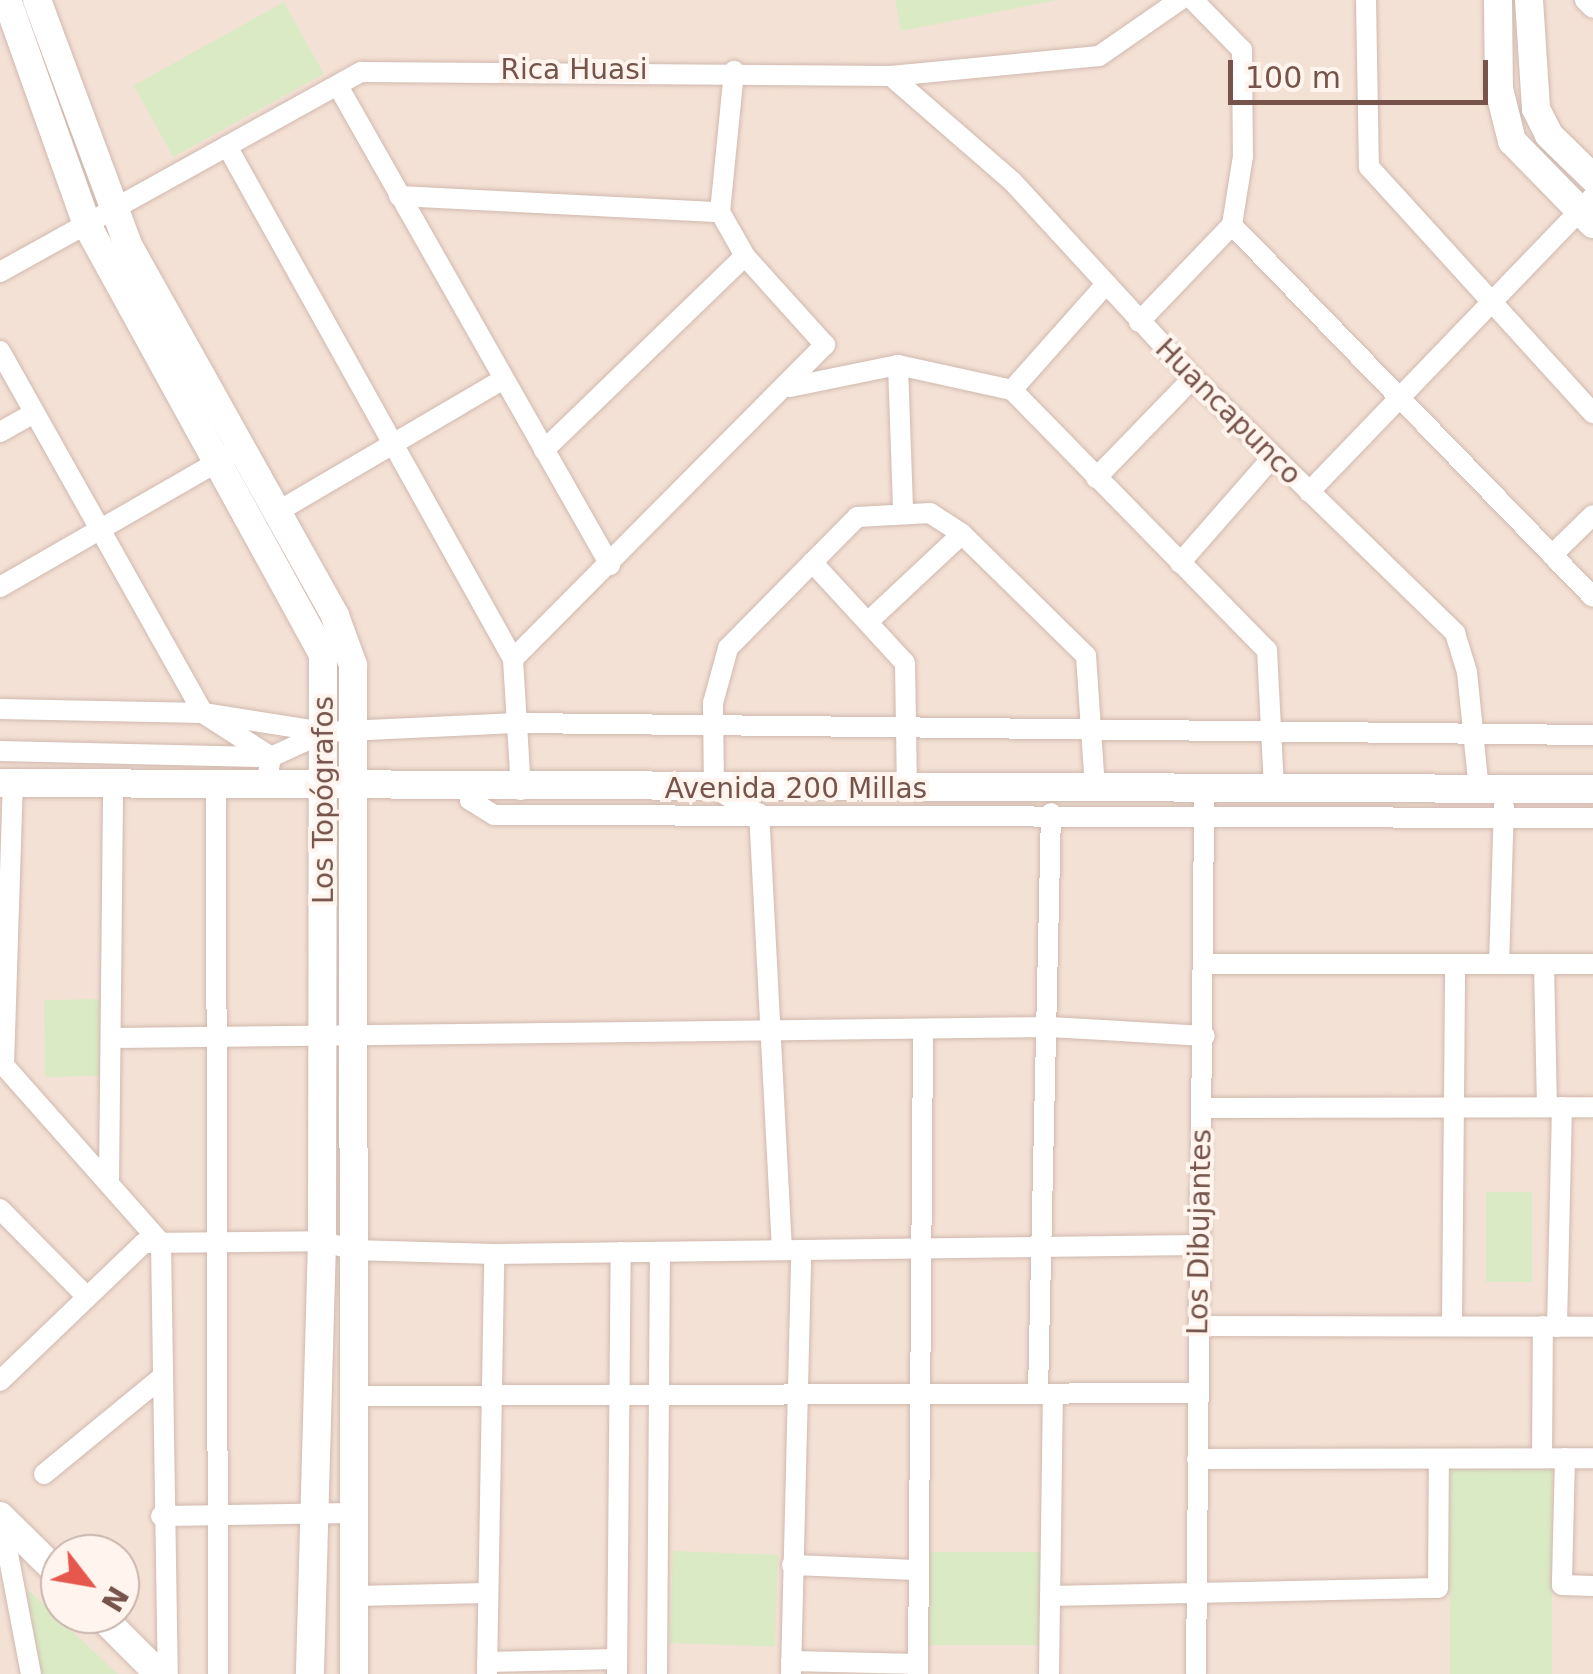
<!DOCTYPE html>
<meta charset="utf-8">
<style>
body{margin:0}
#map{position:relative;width:1593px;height:1674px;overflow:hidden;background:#fcf1e7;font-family:"DejaVu Sans",sans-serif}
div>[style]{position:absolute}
.residential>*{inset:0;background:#f4e1d5}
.green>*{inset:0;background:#daeac5;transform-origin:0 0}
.roads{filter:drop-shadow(0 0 2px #d0b9af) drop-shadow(0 0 2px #d0b9af)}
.street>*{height:20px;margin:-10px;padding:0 10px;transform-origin:10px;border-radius:10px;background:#fff}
.secondary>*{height:28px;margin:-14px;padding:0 14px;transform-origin:14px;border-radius:14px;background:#fff}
span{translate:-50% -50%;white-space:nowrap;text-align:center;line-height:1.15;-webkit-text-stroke:8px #fff5ee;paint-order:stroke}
.street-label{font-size:28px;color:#76544b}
.north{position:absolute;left:40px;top:1534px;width:100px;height:100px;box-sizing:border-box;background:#fff5ee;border:2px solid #c8b5ad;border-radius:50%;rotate:121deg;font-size:28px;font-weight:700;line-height:40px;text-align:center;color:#76544b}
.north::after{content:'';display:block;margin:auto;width:35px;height:45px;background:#e6574d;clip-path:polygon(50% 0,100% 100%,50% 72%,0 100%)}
.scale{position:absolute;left:1228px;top:60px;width:260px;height:45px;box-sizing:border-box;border:5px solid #76544b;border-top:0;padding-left:12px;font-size:30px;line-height:35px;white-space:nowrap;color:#76544b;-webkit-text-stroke:8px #fff5ee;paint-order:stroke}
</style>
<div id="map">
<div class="residential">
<i style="clip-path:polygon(evenodd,0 0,1593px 0,1593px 1674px,0 1674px,0 0,60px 1554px,120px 1554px,120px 1614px,60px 1614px,60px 1554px)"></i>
</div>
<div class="green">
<i style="clip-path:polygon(895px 0,1058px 0,901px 31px)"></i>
<i style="left:284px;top:2px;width:82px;height:172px;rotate:61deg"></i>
<i style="left:99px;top:999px;width:77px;height:55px;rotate:89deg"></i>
<i style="left:1486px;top:1192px;width:46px;height:90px"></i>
<i style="left:1450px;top:1467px;width:102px;height:207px"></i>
<i style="left:673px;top:1551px;width:105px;height:92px;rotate:2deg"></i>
<i style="left:924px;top:1552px;width:117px;height:93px"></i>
<i style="clip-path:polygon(27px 1589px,118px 1674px,41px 1674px)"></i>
</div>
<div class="roads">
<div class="street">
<i style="left:1193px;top:0;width:70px;rotate:45.6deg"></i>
<i style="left:1242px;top:50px;width:106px;rotate:89.5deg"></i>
<i style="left:1243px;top:156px;width:70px;rotate:99.1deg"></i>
<i style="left:1232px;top:225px;width:518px;rotate:45.86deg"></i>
<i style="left:1366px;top:0;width:167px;rotate:89deg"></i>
<i style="left:1369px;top:167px;width:333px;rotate:47.7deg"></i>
<i style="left:1585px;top:0;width:11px;rotate:45deg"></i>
<i style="left:891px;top:76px;width:160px;rotate:41deg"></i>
<i style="left:1012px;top:181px;width:268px;rotate:47.4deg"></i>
<i style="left:1193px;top:378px;width:366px;rotate:44.2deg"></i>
<i style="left:1455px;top:633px;width:41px;rotate:72.9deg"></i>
<i style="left:1467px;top:672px;width:119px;rotate:84.2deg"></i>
<i style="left:338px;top:86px;width:551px;rotate:60.41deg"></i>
<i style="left:227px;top:146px;width:587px;rotate:60.86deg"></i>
<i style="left:399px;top:196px;width:321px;rotate:2.9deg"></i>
<i style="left:0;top:272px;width:413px;rotate:-29deg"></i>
<i style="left:361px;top:72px;width:530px;rotate:0.43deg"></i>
<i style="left:891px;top:76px;width:209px;rotate:-5.5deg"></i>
<i style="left:1099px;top:56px;width:98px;rotate:-34.7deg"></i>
<i style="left:1139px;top:322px;width:134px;rotate:-46.2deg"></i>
<i style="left:0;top:351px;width:415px;rotate:60.7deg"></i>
<i style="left:203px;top:713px;width:81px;rotate:32.9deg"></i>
<i style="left:271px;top:757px;width:28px;rotate:100deg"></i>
<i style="left:898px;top:365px;width:144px;rotate:88deg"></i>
<i style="left:790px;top:387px;width:110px;rotate:-11.5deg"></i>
<i style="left:898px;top:365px;width:117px;rotate:12.4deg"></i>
<i style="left:1012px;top:390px;width:364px;rotate:45.6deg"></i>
<i style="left:1267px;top:650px;width:140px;rotate:87.1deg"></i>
<i style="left:1012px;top:390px;width:142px;rotate:-48.4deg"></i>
<i style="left:0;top:432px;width:39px;rotate:-29deg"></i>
<i style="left:544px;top:450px;width:279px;rotate:-44deg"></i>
<i style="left:1096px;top:478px;width:139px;rotate:-45.9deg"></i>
<i style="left:1309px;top:492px;width:409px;rotate:-46.1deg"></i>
<i style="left:277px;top:512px;width:261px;rotate:-30.4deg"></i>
<i style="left:1552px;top:555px;width:57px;rotate:-44.3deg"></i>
<i style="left:812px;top:562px;width:137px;rotate:47.4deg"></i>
<i style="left:905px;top:663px;width:126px;rotate:89.1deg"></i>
<i style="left:1180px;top:563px;width:140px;rotate:-48.8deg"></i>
<i style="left:0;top:587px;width:263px;rotate:-29.9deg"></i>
<i style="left:870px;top:620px;width:126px;rotate:-43.1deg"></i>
<i style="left:0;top:709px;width:203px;rotate:1.1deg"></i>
<i style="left:203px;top:713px;width:123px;rotate:8.9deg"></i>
<i style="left:325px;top:732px;width:192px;rotate:-2.7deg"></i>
<i style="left:517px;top:723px;width:1076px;rotate:0.64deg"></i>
<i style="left:0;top:751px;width:271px;rotate:1.3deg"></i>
<i style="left:271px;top:757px;width:57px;rotate:-24.8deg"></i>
<i style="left:216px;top:783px;width:891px;rotate:89.87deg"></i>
<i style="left:469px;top:787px;width:13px;rotate:86deg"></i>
<i style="left:470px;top:800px;width:28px;rotate:32deg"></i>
<i style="left:494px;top:815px;width:1099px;rotate:0.16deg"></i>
<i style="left:521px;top:790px;width:131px;rotate:-93.5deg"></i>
<i style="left:513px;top:659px;width:443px;rotate:-45.2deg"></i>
<i style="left:825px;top:345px;width:120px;rotate:-132deg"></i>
<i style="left:745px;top:256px;width:51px;rotate:-119.6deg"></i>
<i style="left:720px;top:212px;width:142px;rotate:-84.3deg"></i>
<i style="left:1204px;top:964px;width:389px"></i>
<i style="left:1499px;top:964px;width:158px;rotate:-88.2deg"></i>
<i style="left:1544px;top:964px;width:143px;rotate:88.8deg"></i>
<i style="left:114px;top:1038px;width:936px;rotate:-0.67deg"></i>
<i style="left:1050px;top:1027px;width:155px;rotate:3.3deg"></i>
<i style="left:0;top:1061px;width:243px;rotate:48.5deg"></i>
<i style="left:161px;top:1243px;width:431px;rotate:89.1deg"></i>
<i style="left:4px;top:1065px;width:282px;rotate:-88.2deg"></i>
<i style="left:1202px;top:1108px;width:391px;rotate:-0.1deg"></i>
<i style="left:109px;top:1181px;width:396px;rotate:-89.4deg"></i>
<i style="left:0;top:1209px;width:122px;rotate:45.3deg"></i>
<i style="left:782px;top:1250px;width:437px;rotate:-93deg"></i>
<i style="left:759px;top:814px;width:52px;rotate:-150deg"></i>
<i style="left:714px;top:788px;width:85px;rotate:-90.7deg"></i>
<i style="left:713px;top:703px;width:57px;rotate:-74.7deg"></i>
<i style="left:728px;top:648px;width:184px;rotate:-45.4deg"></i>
<i style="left:857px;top:517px;width:73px;rotate:-3.1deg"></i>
<i style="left:930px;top:513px;width:38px;rotate:33deg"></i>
<i style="left:962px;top:534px;width:174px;rotate:44.5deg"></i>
<i style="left:1086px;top:656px;width:133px;rotate:86.1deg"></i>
<i style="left:1198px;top:1326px;width:395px;rotate:0.1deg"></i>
<i style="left:1452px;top:1326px;width:362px;rotate:-89.5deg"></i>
<i style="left:1557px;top:1327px;width:220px;rotate:-88.7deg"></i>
<i style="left:0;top:1381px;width:199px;rotate:-43.8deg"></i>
<i style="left:144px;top:1243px;width:178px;rotate:-0.6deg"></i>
<i style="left:322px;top:1241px;width:32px;rotate:16deg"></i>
<i style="left:353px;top:1250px;width:141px;rotate:1.6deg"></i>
<i style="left:494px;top:1254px;width:706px;rotate:-0.73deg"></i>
<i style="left:1038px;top:1393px;width:580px;rotate:-88.72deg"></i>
<i style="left:355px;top:1396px;width:842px;rotate:-0.2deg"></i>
<i style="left:1542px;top:1458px;width:132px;rotate:-89.6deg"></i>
<i style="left:1565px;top:1458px;width:127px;rotate:91.4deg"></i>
<i style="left:1562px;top:1585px;width:31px;rotate:2deg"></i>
<i style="left:1197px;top:1459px;width:396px;rotate:-0.1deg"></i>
<i style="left:44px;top:1474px;width:151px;rotate:-39.4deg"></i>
<i style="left:161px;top:1516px;width:194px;rotate:-0.9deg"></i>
<i style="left:1px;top:1517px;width:160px;rotate:79.2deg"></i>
<i style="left:792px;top:1565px;width:125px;rotate:2.3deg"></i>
<i style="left:355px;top:1596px;width:132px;rotate:-1.3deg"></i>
<i style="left:1050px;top:1596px;width:388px;rotate:-1.2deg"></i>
<i style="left:1438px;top:1588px;width:129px;rotate:-89.6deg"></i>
<i style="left:791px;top:1661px;width:127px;rotate:1.4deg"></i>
<i style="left:487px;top:1662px;width:130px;rotate:-1.3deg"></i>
<i style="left:487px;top:1674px;width:420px;rotate:-89deg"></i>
<i style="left:617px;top:1674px;width:422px;rotate:-89.5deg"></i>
<i style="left:657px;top:1674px;width:422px;rotate:-89.6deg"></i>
<i style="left:791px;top:1674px;width:424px;rotate:-88.6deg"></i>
<i style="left:918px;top:1674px;width:640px;rotate:-89.55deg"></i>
<i style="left:1049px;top:1674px;width:280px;rotate:-89.2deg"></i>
<i style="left:1196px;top:1674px;width:872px;rotate:-89.47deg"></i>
</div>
<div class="secondary">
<i style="left:7px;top:0;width:239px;rotate:70.4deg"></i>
<i style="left:87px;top:225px;width:490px;rotate:61.2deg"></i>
<i style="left:323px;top:654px;width:587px;rotate:90.1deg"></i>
<i style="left:322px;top:1241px;width:433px;rotate:91.6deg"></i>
<i style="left:37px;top:0;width:261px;rotate:69.6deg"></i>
<i style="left:128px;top:245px;width:425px;rotate:60.8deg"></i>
<i style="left:335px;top:616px;width:52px;rotate:69.8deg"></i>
<i style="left:353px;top:665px;width:1009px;rotate:89.94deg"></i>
<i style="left:1498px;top:0;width:89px;rotate:89.4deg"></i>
<i style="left:1499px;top:89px;width:54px;rotate:76deg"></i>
<i style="left:1512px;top:141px;width:116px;rotate:45.7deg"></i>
<i style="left:1529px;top:0;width:109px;rotate:86.3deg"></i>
<i style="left:1536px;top:109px;width:29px;rotate:63deg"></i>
<i style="left:1549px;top:135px;width:62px;rotate:44.3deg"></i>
<i style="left:0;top:783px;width:1593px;rotate:0.22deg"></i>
<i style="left:0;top:1516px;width:84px;rotate:44.5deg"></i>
<i style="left:99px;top:1614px;width:85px;rotate:45deg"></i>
</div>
</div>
<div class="street-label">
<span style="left:574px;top:70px">Rica Huasi</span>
<span style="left:1228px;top:412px;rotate:45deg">Huancapunco</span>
<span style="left:796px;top:789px">Avenida 200 Millas</span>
<span style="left:324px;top:800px;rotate:-90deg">Los Topógrafos</span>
<span style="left:1200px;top:1232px;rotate:-89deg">Los Dibujantes</span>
</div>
<div class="north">N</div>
<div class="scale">100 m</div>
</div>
